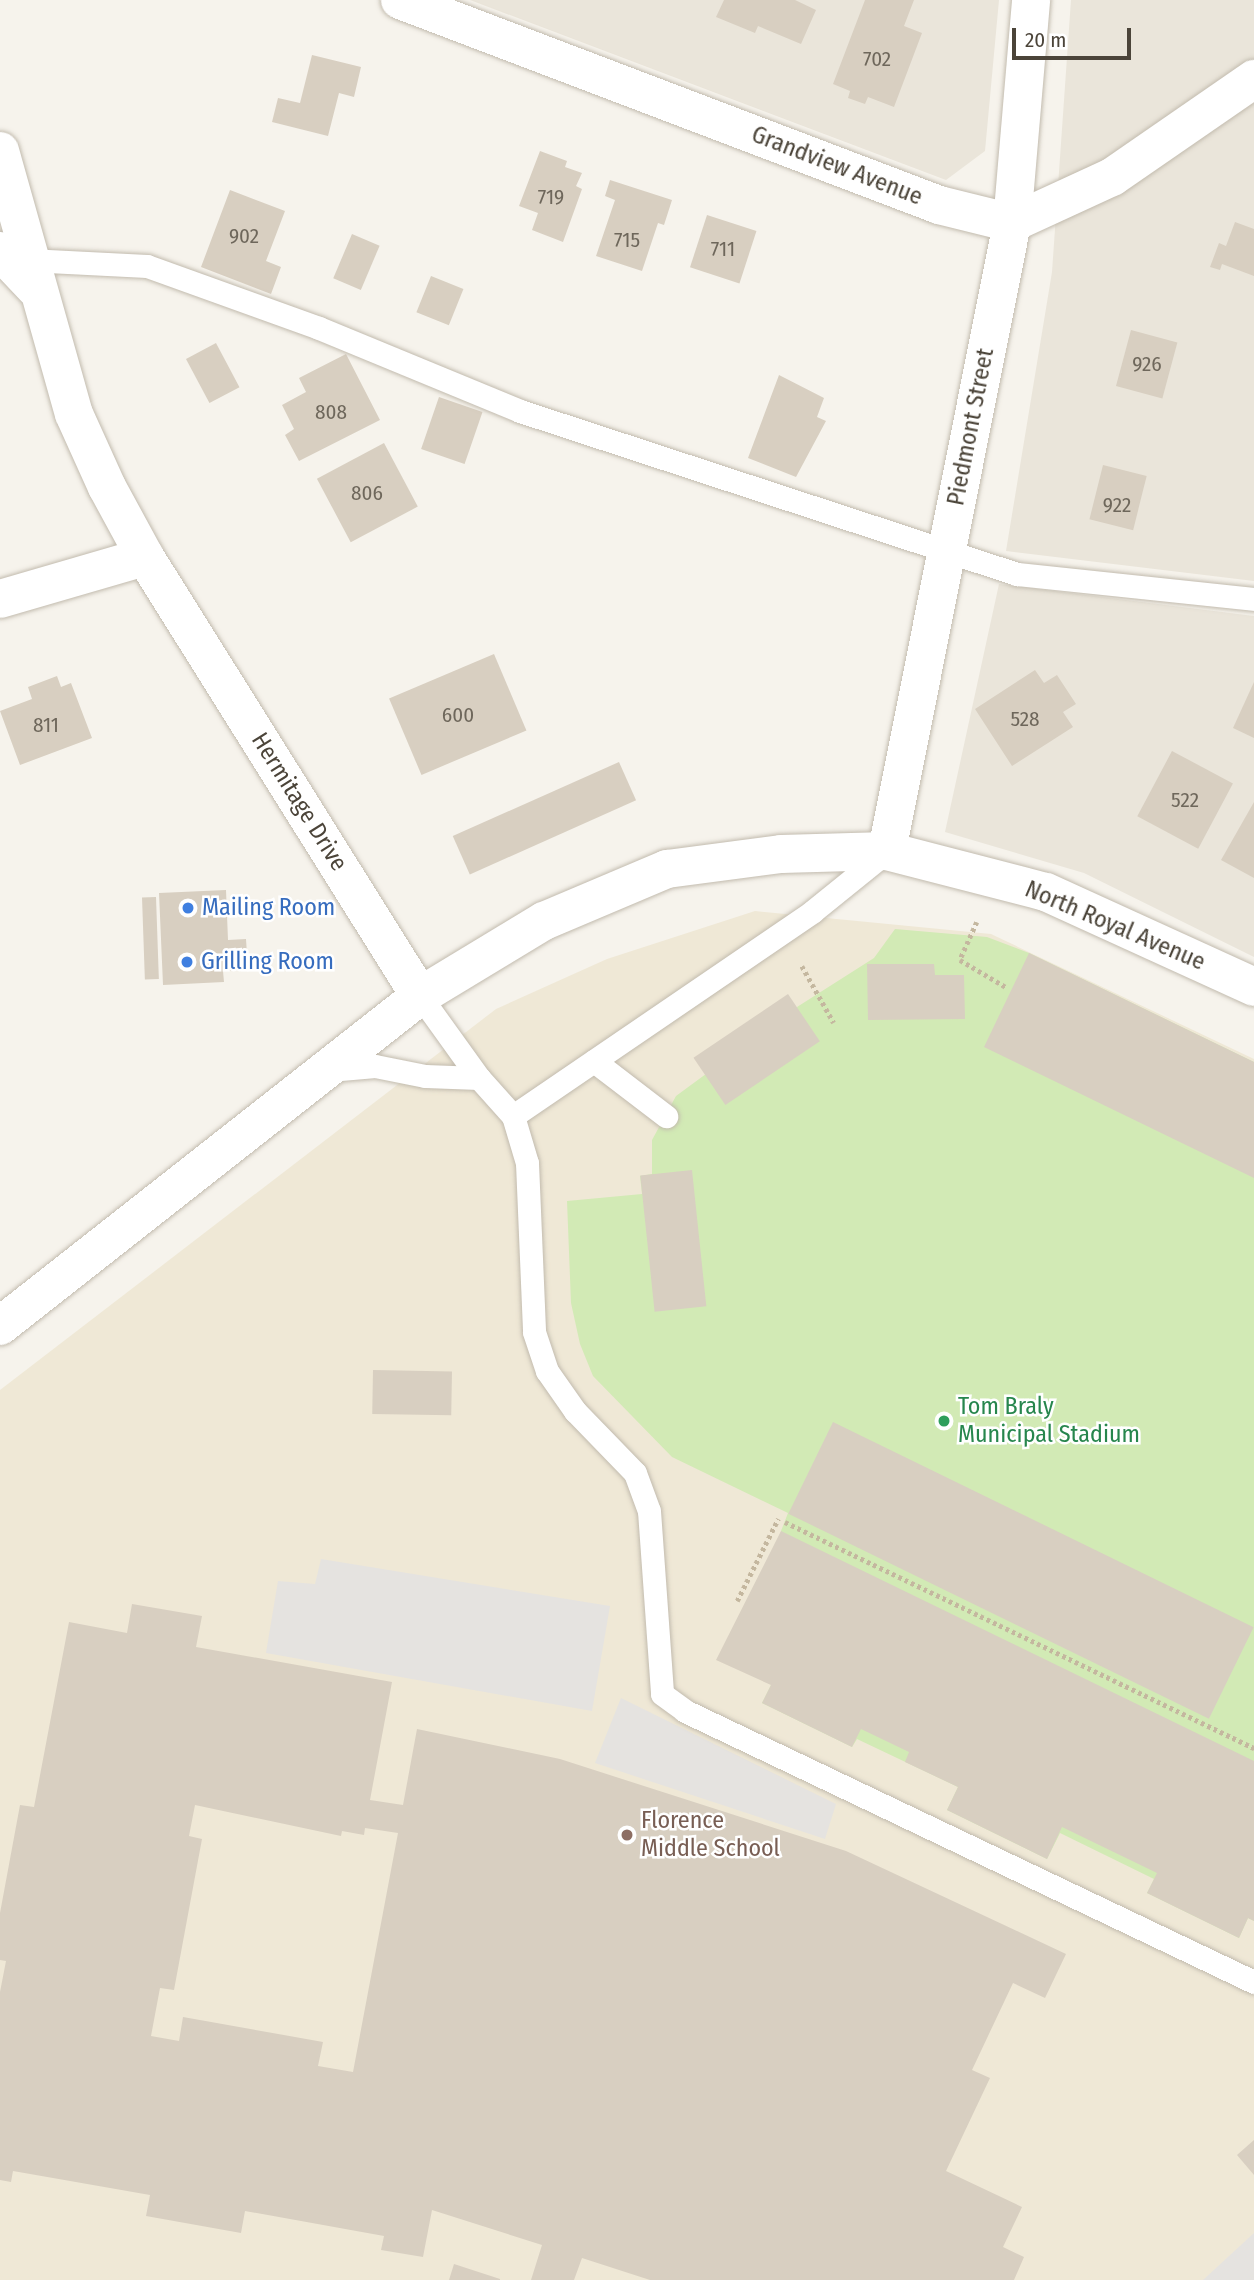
<!DOCTYPE html>
<style>
body{margin:0}
#map{position:relative;width:1254px;height:2280px;overflow:hidden;background:#f6f3ec;font-family:"Fira Sans Condensed",sans-serif}
div>[style]{position:absolute}
.residential>*{inset:0;background:#eae5da}
.education>*{inset:0;background:#efe8d6}
.green>*{inset:0;background:#d2eab5}
.parking>*{inset:0;background:#e5e3e0}
.building>*{inset:0;background:#d8cfc1;transform-origin:0 0}
.path>*{height:4.5px;margin-top:-2.25px;transform-origin:0;background:repeating-linear-gradient(90deg,#c4b79f 0 3.5px,transparent 0 7px)}
.roads{filter:drop-shadow(0 0 2px #c2bbae) drop-shadow(0 0 2px #c2bbae)}
.service>*{height:23px;margin:-11.5px;padding:0 11.5px;transform-origin:11.5px;border-radius:11.5px;background:#fff}
.minor>*{height:38px;margin:-19px;padding:0 19px;transform-origin:19px;border-radius:19px;background:#fff}
.tertiary>*{height:38px;margin:-19px;padding:0 19px;transform-origin:19px;border-radius:19px;background:#fff}
.dots>*{width:19px;height:19px;translate:-50% -50%;box-sizing:border-box;border:4px solid #fff;border-radius:50%}
span{translate:-50% -50%;white-space:nowrap;text-align:center;line-height:1.15;-webkit-text-stroke:5px #fff;paint-order:stroke}
.number-label{font-size:21px;color:#6e675b}
.number-label span{-webkit-text-stroke-width:0}
.street-label{font-size:24px;color:#4b4439}
.shop-label{font-size:24px;color:#366cbe}
.left{translate:0 -50%;text-align:left}
.leisure-label{font-size:24px;color:#27864d}
.education-label{font-size:24px;color:#785e54}
.scale{position:absolute;left:1012px;top:28px;width:119px;height:32px;box-sizing:border-box;border:4px solid #4b4439;border-top:0;padding-left:9px;font-size:21px;line-height:24px;white-space:nowrap;color:#4b4439;-webkit-text-stroke:5px #fff;paint-order:stroke}
</style>
<div id="map">
<div class="residential">
<i style="clip-path:polygon(470px 0,999px 0,985px 151px,946px 180px)"></i>
<i style="clip-path:polygon(1071px 0,1254px 0,1254px 581px,1006px 551px,1052px 272px)"></i>
<i style="clip-path:polygon(999px 584px,1254px 616px,1254px 957px,1084px 873px,945px 832px)"></i>
</div>
<div class="education">
<i style="clip-path:polygon(755px 911px,991px 934px,1254px 1059px,1254px 2280px,0 2280px,0 1390px,496px 1009px,607px 959px)"></i>
</div>
<div class="green">
<i style="clip-path:polygon(895px 929px,987px 937px,1029px 953px,1254px 1062px,1254px 1921px,1248px 1918px,1239px 1938px,1147px 1893px,1154px 1879px,1060px 1833px,1047px 1859px,947px 1810px,958px 1787px,857px 1739px,852px 1747px,762px 1703px,771px 1685px,781px 1531px,788px 1513px,672px 1457px,593px 1376px,580px 1344px,571px 1303px,567px 1201px,642px 1194px,640px 1176px,652px 1174px,652px 1140px,676px 1096px,797px 1007px,874px 958px)"></i>
</div>
<div class="parking">
<i style="clip-path:polygon(321px 1559px,610px 1606px,592px 1711px,266px 1653px,278px 1581px,315px 1584px)"></i>
<i style="clip-path:polygon(621px 1698px,836px 1804px,825px 1839px,595px 1763px)"></i>
<i style="clip-path:polygon(1254px 2233px,1254px 2280px,1203px 2280px)"></i>
</div>
<div class="building">
<i style="clip-path:polygon(724px 0,795px 0,816px 10px,801px 44px,758px 26px,755px 33px,716px 17px)"></i>
<i style="clip-path:polygon(865px 0,914px 0,904px 26px,922px 33px,894px 107px,868px 97px,865px 104px,848px 98px,850px 91px,833px 84px)"></i>
<i style="clip-path:polygon(312px 55px,361px 67px,354px 97px,339px 93px,328px 136px,272px 122px,278px 98px,300px 103px)"></i>
<i style="clip-path:polygon(540px 151px,567px 161px,565px 167px,582px 173px,576px 186px,582px 189px,563px 242px,532px 230px,538px 213px,519px 206px)"></i>
<i style="clip-path:polygon(610px 180px,672px 200px,664px 225px,658px 223px,642px 271px,596px 256px,615px 200px,605px 196px)"></i>
<i style="clip-path:polygon(230px 190px,285px 211px,266px 261px,281px 267px,271px 294px,201px 267px)"></i>
<i style="left:707px;top:215px;width:52px;height:55px;rotate:18deg"></i>
<i style="clip-path:polygon(1235px 222px,1254px 229px,1254px 276px,1222px 264px,1220px 270px,1210px 267px,1219px 243px,1226px 246px)"></i>
<i style="left:352px;top:234px;width:30px;height:48px;rotate:23deg"></i>
<i style="left:431px;top:276px;width:35px;height:39px;rotate:22deg"></i>
<i style="left:1131px;top:330px;width:48px;height:58px;rotate:15deg"></i>
<i style="left:216px;top:343px;width:50px;height:34px;rotate:62deg"></i>
<i style="clip-path:polygon(346px 354px,380px 420px,299px 461px,285px 435px,294px 429px,282px 405px,306px 392px,299px 378px)"></i>
<i style="clip-path:polygon(779px 375px,824px 398px,817px 417px,826px 421px,796px 477px,748px 458px)"></i>
<i style="left:439px;top:397px;width:46px;height:55px;rotate:19deg"></i>
<i style="left:384px;top:443px;width:72px;height:76px;rotate:62deg"></i>
<i style="left:1103px;top:465px;width:45px;height:56px;rotate:14deg"></i>
<i style="left:494px;top:654px;width:83px;height:114px;rotate:67deg"></i>
<i style="clip-path:polygon(1035px 670px,1044px 683px,1057px 675px,1076px 704px,1063px 712px,1073px 727px,1012px 766px,975px 709px)"></i>
<i style="clip-path:polygon(57px 676px,61px 687px,71px 683px,92px 738px,20px 765px,0 711px,32px 699px,28px 687px)"></i>
<i style="clip-path:polygon(1254px 682px,1254px 738px,1233px 728px)"></i>
<i style="left:1172px;top:751px;width:69px;height:74px;rotate:28deg"></i>
<i style="left:619px;top:762px;width:42px;height:182px;rotate:66deg"></i>
<i style="clip-path:polygon(1254px 802px,1254px 878px,1221px 860px)"></i>
<i style="clip-path:polygon(226px 890px,228px 940px,246px 939px,248px 970px,223px 971px,224px 982px,163px 985px,159px 893px)"></i>
<i style="left:156px;top:897px;width:82px;height:14px;rotate:88deg"></i>
<i style="clip-path:polygon(1029px 953px,1254px 1062px,1254px 1178px,984px 1047px)"></i>
<i style="clip-path:polygon(867px 964px,934px 964px,935px 975px,964px 975px,965px 1019px,868px 1020px)"></i>
<i style="left:788px;top:994px;width:57px;height:114px;rotate:56deg"></i>
<i style="left:692px;top:1170px;width:137px;height:52px;rotate:84deg"></i>
<i style="left:373px;top:1370px;width:79px;height:44px;rotate:1deg"></i>
<i style="left:833px;top:1422px;width:468px;height:102px;rotate:26deg"></i>
<i style="clip-path:polygon(781px 1531px,1254px 1761px,1254px 1921px,1248px 1918px,1239px 1938px,1147px 1893px,1157px 1873px,1062px 1827px,1047px 1859px,947px 1810px,958px 1787px,905px 1762px,909px 1752px,861px 1729px,852px 1747px,762px 1703px,771px 1685px,716px 1660px)"></i>
<i style="clip-path:polygon(evenodd,132px 1604px,202px 1616px,196px 1647px,392px 1682px,370px 1800px,403px 1805px,417px 1729px,560px 1759px,846px 1851px,1066px 1954px,1045px 1998px,1013px 1983px,972px 2070px,990px 2078px,946px 2171px,1022px 2207px,1003px 2247px,1024px 2257px,1014px 2280px,650px 2280px,582px 2258px,574px 2280px,531px 2280px,542px 2245px,432px 2210px,423px 2257px,381px 2250px,384px 2236px,245px 2211px,241px 2233px,146px 2216px,150px 2195px,13px 2171px,11px 2182px,0 2180px,0 1992px,6px 1961px,0 1960px,0 1913px,20px 1805px,34px 1807px,69px 1622px,127px 1633px,132px 1604px,195px 1805px,341px 1836px,342px 1831px,364px 1835px,365px 1828px,398px 1833px,353px 2072px,318px 2066px,323px 2042px,183px 2017px,179px 2041px,151px 2036px,160px 1988px,174px 1990px,202px 1839px,189px 1836px,195px 1805px)"></i>
<i style="clip-path:polygon(1254px 2140px,1254px 2175px,1237px 2155px)"></i>
<i style="clip-path:polygon(454px 2264px,500px 2279px,500px 2280px,449px 2280px)"></i>
</div>
<div class="path">
<i style="left:977px;top:922px;width:42px;rotate:114.1deg"></i>
<i style="left:960px;top:960px;width:53px;rotate:30.4deg"></i>
<i style="left:802px;top:966px;width:65px;rotate:60.7deg"></i>
<i style="left:785px;top:1522px;width:521px;rotate:25.73deg"></i>
<i style="left:737px;top:1601px;width:92px;rotate:-63.4deg"></i>
</div>
<div class="roads">
<div class="service">
<i style="left:28px;top:260px;width:119px;rotate:2.9deg"></i>
<i style="left:147px;top:266px;width:183px;rotate:19.8deg"></i>
<i style="left:319px;top:328px;width:217px;rotate:22.4deg"></i>
<i style="left:520px;top:411px;width:523px;rotate:18.16deg"></i>
<i style="left:1017px;top:574px;width:238px;rotate:6deg"></i>
<i style="left:420px;top:996px;width:101px;rotate:54.3deg"></i>
<i style="left:479px;top:1078px;width:51px;rotate:48.2deg"></i>
<i style="left:513px;top:1116px;width:49px;rotate:73.4deg"></i>
<i style="left:527px;top:1163px;width:169px;rotate:87.6deg"></i>
<i style="left:534px;top:1332px;width:41px;rotate:71.6deg"></i>
<i style="left:547px;top:1371px;width:49px;rotate:55deg"></i>
<i style="left:575px;top:1411px;width:86px;rotate:45.9deg"></i>
<i style="left:635px;top:1473px;width:40px;rotate:69.8deg"></i>
<i style="left:649px;top:1511px;width:183px;rotate:85.9deg"></i>
<i style="left:662px;top:1694px;width:29px;rotate:36deg"></i>
<i style="left:685px;top:1711px;width:630px;rotate:25.47deg"></i>
<i style="left:594px;top:1061px;width:91px;rotate:37.4deg"></i>
<i style="left:329px;top:1070px;width:46px;rotate:-5deg"></i>
<i style="left:375px;top:1066px;width:51px;rotate:11.3deg"></i>
<i style="left:425px;top:1076px;width:54px;rotate:2.1deg"></i>
<i style="left:513px;top:1116px;width:363px;rotate:-34.3deg"></i>
<i style="left:813px;top:911px;width:92px;rotate:-38.9deg"></i>
</div>
<div class="minor">
<i style="left:400px;top:0;width:577px;rotate:20.82deg"></i>
<i style="left:939px;top:205px;width:75px;rotate:13.9deg"></i>
<i style="left:1012px;top:223px;width:110px;rotate:-24.7deg"></i>
<i style="left:1112px;top:177px;width:173px;rotate:-34.6deg"></i>
<i style="left:0;top:251px;width:51px;rotate:46.6deg"></i>
<i style="left:0;top:599px;width:151px;rotate:-16.2deg"></i>
<i style="left:887px;top:851px;width:640px;rotate:-78.74deg"></i>
<i style="left:1012px;top:223px;width:224px;rotate:-85.1deg"></i>
</div>
<div class="tertiary">
<i style="left:0;top:151px;width:273px;rotate:74.3deg"></i>
<i style="left:74px;top:414px;width:80px;rotate:65.7deg"></i>
<i style="left:107px;top:487px;width:80px;rotate:61.5deg"></i>
<i style="left:145px;top:557px;width:518px;rotate:57.94deg"></i>
<i style="left:0;top:1326px;width:534px;rotate:-38.16deg"></i>
<i style="left:420px;top:996px;width:145px;rotate:-31.2deg"></i>
<i style="left:544px;top:921px;width:134px;rotate:-22.9deg"></i>
<i style="left:667px;top:869px;width:115px;rotate:-7.5deg"></i>
<i style="left:781px;top:854px;width:106px;rotate:-1.6deg"></i>
<i style="left:887px;top:851px;width:164px;rotate:14.5deg"></i>
<i style="left:1046px;top:892px;width:229px;rotate:24.5deg"></i>
</div>
</div>
<div class="dots">
<i style="left:188px;top:908px;background:#3f7fe0"></i>
<i style="left:187px;top:962px;background:#3f7fe0"></i>
<i style="left:944px;top:1421px;background:#2e9e5b"></i>
<i style="left:627px;top:1835px;background:#8d6e63"></i>
</div>
<div class="number-label">
<span style="left:877px;top:59px">702</span>
<span style="left:551px;top:197px">719</span>
<span style="left:244px;top:236px">902</span>
<span style="left:627px;top:240px">715</span>
<span style="left:723px;top:249px">711</span>
<span style="left:1147px;top:364px">926</span>
<span style="left:331px;top:412px">808</span>
<span style="left:367px;top:493px">806</span>
<span style="left:1117px;top:505px">922</span>
<span style="left:458px;top:715px">600</span>
<span style="left:1025px;top:719px">528</span>
<span style="left:46px;top:725px">811</span>
<span style="left:1185px;top:800px">522</span>
</div>
<div class="street-label">
<span style="left:837px;top:166px;rotate:21deg">Grandview Avenue</span>
<span style="left:971px;top:427px;rotate:-79deg">Piedmont Street</span>
<span style="left:299px;top:802px;rotate:58deg">Hermitage Drive</span>
<span style="left:1115px;top:926px;rotate:23deg">North Royal Avenue</span>
</div>
<div class="shop-label">
<span class="left" style="left:202px;top:908px">Mailing Room</span>
<span class="left" style="left:201px;top:962px">Grilling Room</span>
</div>
<div class="leisure-label">
<span class="left" style="left:958px;top:1421px">Tom Braly<br>Municipal Stadium</span>
</div>
<div class="education-label">
<span class="left" style="left:641px;top:1835px">Florence<br>Middle School</span>
</div>
<div class="scale">20 m</div>
</div>
